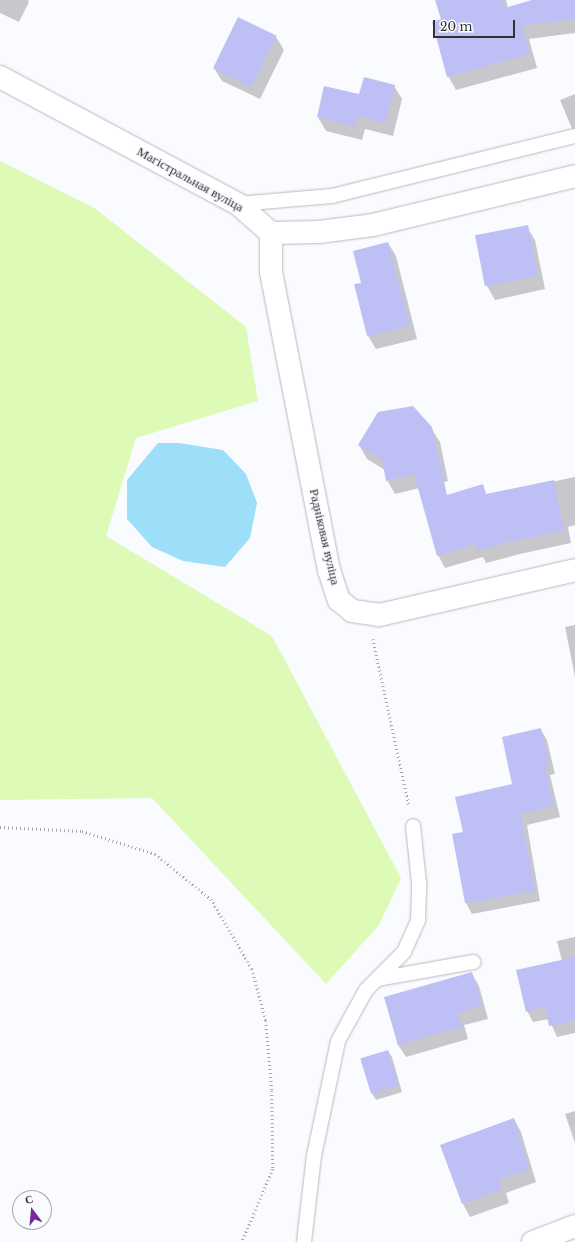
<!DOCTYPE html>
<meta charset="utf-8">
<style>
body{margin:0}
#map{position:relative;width:575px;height:1242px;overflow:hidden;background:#fafbff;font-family:"Libre Baskerville",serif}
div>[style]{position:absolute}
.green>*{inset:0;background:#ddfab7}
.water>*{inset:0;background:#9ddff8}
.shadow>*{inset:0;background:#0003}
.building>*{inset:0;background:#bebff4;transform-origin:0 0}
.path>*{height:2.5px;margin-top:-1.25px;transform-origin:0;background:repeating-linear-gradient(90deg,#a6a7ab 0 1px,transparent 0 4px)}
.roads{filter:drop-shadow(0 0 1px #b6b9c1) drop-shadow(0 0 1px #b6b9c1)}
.lane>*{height:14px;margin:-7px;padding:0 7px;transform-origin:7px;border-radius:7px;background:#fff}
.street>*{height:22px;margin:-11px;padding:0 11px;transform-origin:11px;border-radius:11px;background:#fff}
span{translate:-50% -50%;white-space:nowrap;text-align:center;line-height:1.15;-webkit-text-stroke:4px #fafbff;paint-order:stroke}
.street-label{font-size:13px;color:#303135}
.north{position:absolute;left:12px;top:1190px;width:40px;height:40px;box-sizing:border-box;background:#fafbff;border:1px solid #a9aaae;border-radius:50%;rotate:344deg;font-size:11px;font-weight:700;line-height:16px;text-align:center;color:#303135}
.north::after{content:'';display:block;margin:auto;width:14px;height:18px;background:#762b9d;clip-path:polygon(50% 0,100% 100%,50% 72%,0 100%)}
.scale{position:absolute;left:433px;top:20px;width:82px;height:18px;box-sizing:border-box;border:2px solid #303135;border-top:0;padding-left:5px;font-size:12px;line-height:14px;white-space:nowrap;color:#303135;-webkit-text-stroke:3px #fafbff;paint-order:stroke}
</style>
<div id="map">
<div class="green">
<i style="clip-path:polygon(0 161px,93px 207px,246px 327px,258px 401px,136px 438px,106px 536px,272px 636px,401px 878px,379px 925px,326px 984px,152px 798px,0 800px)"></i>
</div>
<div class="water">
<i style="clip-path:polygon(158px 443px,179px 443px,223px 450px,246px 474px,257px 503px,250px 538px,225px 567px,183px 561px,152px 547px,127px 519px,127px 480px)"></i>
</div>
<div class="shadow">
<i style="clip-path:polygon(0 0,28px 0,29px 2px,19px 22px,0 13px)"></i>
<i style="clip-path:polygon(436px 0,506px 0,508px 8px,536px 0,575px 0,575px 33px,529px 39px,537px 68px,456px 90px,448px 76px,442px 20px)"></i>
<i style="clip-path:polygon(276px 37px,284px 50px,260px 99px,222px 81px,214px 68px)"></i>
<i style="clip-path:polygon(394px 86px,402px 99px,393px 136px,365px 129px,362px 140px,326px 131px,318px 117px,360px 96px)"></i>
<i style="clip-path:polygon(575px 94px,575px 136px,560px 100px)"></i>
<i style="clip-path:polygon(527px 227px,535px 240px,545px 289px,495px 300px,487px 286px)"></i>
<i style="clip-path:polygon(388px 243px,396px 256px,417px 339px,376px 349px,368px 336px,355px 285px,362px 284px)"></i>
<i style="clip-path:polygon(379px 413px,431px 428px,440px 442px,448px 481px,395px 494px,387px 480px,385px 470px,367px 459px,359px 445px)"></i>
<i style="clip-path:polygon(575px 477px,575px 525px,568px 527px,571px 543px,520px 554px,486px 563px,483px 557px,445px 568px,438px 555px,484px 496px)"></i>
<i style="clip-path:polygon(575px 625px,575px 677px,565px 627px)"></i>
<i style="clip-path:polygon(541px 730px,547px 740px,555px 774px,550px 775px,560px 817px,527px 825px,540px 901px,472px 914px,466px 903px,454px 835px,464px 833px,514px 785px)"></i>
<i style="clip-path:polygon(575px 937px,575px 1033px,557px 1037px,549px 1019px,533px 1022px,527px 1011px,562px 961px,557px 941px)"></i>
<i style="clip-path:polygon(472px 974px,479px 986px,488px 1019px,464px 1025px,468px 1039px,406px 1057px,398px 1045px,385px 998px)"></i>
<i style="clip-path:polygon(388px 1051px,392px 1057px,402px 1092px,376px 1100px,372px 1093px,362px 1058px)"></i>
<i style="clip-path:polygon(575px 1111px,575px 1143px,565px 1114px)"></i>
<i style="clip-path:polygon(514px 1119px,521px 1132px,536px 1182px,506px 1193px,509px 1203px,470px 1217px,463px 1204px)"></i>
</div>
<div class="building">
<i style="clip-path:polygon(435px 0,502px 0,505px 8px,532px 0,575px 0,575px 19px,522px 26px,530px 54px,447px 77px,432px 22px,441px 19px)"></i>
<i style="left:238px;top:17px;width:43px;height:57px;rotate:26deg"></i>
<i style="clip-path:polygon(364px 77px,395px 85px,385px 123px,358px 116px,355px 127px,317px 117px,324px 86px,359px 94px)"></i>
<i style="left:528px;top:225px;width:52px;height:54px;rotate:79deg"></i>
<i style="clip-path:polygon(388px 242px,410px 326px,367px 336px,354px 284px,361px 283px,353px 251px)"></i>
<i style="clip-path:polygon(413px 406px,432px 427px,447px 495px,483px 484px,486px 494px,554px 480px,564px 531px,512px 541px,478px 551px,476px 544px,437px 556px,414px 474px,386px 481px,382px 460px,358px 445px,378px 412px)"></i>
<i style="clip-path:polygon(541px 728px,549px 764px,545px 765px,554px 806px,521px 814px,535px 891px,465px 903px,452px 834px,463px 832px,455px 797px,512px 784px,502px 737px)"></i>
<i style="clip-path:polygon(575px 957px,575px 1021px,549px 1026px,545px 1007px,526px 1012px,516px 970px)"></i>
<i style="clip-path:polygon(472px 972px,482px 1006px,458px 1013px,462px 1027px,398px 1045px,384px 997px)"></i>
<i style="left:388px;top:1050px;width:37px;height:29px;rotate:73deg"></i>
<i style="clip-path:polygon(514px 1118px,529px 1169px,499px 1180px,502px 1189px,462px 1204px,440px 1145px)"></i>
</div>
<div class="path">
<i style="left:373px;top:639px;width:171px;rotate:77.8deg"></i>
<i style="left:0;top:827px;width:82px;rotate:2.8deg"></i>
<i style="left:82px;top:831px;width:77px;rotate:17.5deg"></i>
<i style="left:155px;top:854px;width:72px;rotate:38.8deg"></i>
<i style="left:211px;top:899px;width:81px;rotate:59.6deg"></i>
<i style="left:252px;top:969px;width:54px;rotate:74.9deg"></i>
<i style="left:266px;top:1021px;width:70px;rotate:85.1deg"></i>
<i style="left:272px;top:1091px;width:78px;rotate:89.3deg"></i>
<i style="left:273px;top:1169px;width:79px;rotate:113deg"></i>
</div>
<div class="roads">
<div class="lane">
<i style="left:238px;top:204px;width:94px;rotate:-4.9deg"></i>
<i style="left:332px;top:196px;width:250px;rotate:-13.9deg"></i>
<i style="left:378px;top:979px;width:97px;rotate:-10.1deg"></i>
<i style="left:304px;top:1242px;width:87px;rotate:-83.4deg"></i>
<i style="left:314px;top:1156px;width:117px;rotate:-78.2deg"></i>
<i style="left:338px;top:1041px;width:58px;rotate:-61.2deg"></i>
<i style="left:366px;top:990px;width:54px;rotate:-45deg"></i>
<i style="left:404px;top:952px;width:35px;rotate:-66deg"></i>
<i style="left:418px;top:920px;width:37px;rotate:-88deg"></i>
<i style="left:419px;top:883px;width:57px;rotate:-96deg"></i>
</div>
<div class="street">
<i style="left:0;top:77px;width:270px;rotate:28.1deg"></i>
<i style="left:238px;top:204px;width:44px;rotate:41.3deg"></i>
<i style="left:271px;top:233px;width:48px;rotate:-1.2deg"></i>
<i style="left:319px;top:232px;width:54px;rotate:-7.4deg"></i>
<i style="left:373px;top:225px;width:208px;rotate:-13.6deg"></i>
<i style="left:271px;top:233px;width:39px;rotate:90deg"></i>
<i style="left:271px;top:272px;width:304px;rotate:79deg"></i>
<i style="left:329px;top:570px;width:32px;rotate:72deg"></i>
<i style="left:339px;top:600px;width:17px;rotate:40deg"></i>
<i style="left:352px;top:611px;width:27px;rotate:8deg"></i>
<i style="left:379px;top:615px;width:201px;rotate:-12.9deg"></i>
<i style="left:533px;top:1242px;width:45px;rotate:-20.9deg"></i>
</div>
</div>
<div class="street-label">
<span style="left:190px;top:180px;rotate:29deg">Магістральная вуліца</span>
<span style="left:324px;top:537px;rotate:77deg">Радніковая вуліца</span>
</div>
<div class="north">С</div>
<div class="scale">20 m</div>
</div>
